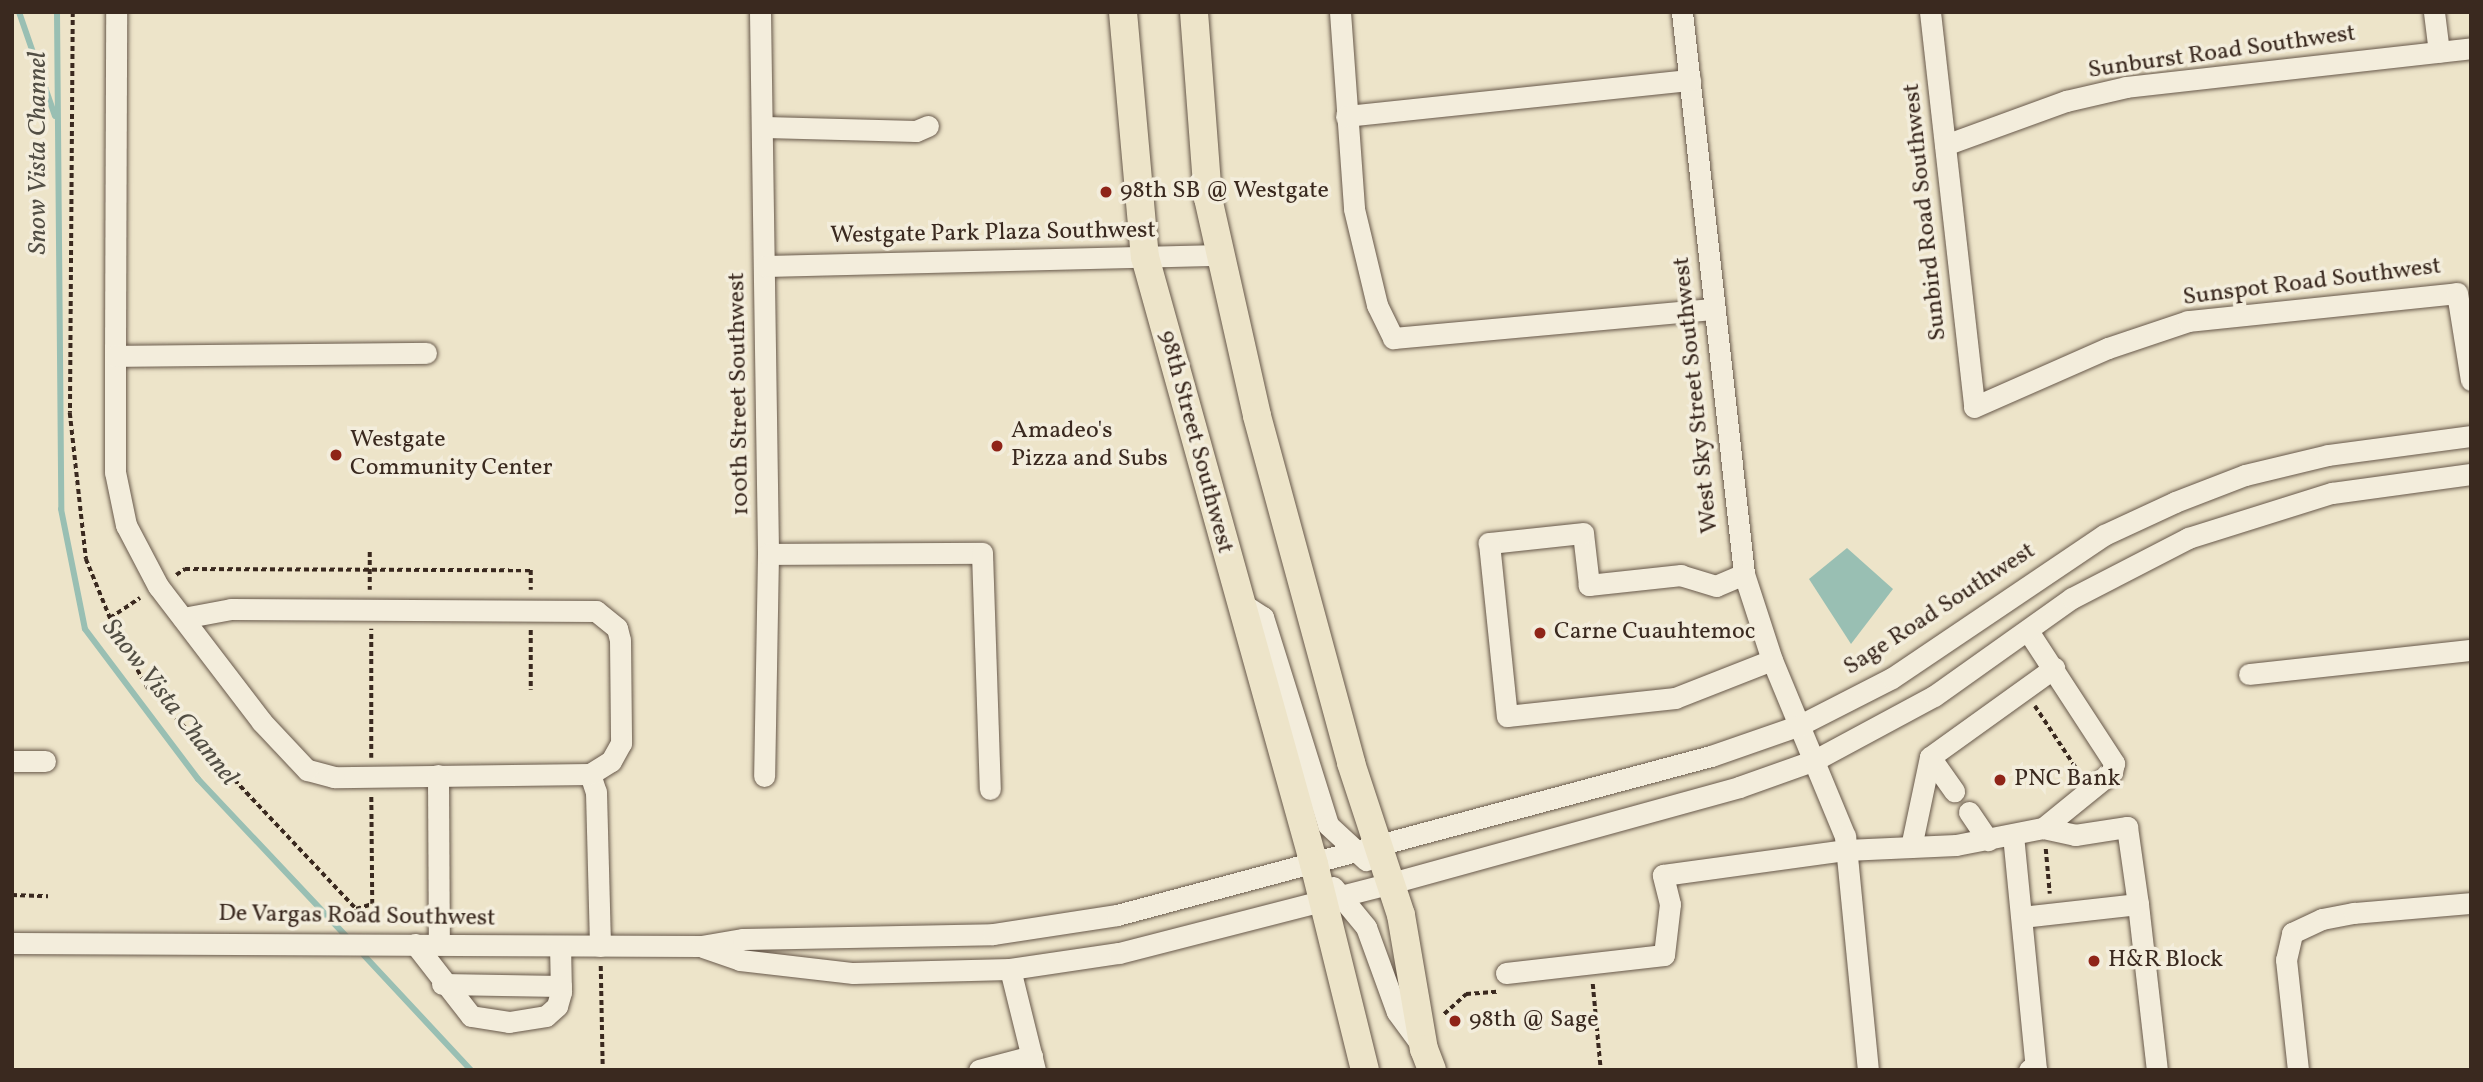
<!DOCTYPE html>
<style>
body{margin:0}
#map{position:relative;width:2483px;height:1082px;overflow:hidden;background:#ede4c9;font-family:Vollkorn,serif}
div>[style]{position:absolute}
.water>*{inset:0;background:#99bfb3}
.stream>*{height:6px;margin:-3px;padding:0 3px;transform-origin:3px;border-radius:3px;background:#99bfb3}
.path>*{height:3.5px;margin-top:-1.75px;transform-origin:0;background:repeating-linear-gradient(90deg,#3a291f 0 5px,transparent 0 8.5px)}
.roads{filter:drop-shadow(0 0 2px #67584a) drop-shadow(0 0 2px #67584a)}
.minor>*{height:21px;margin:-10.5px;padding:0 10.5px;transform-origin:10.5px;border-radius:10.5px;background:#f3eddc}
.major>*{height:28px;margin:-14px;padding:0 14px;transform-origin:14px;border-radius:14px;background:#ede4c9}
.dots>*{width:19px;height:19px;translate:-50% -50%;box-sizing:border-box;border:4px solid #f3eddc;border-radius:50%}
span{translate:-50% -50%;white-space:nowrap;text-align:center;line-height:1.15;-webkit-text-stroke:7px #f3eddc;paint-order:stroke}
.street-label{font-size:24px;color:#3a291f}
.poi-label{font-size:24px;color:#3a291f}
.left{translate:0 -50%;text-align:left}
.water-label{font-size:26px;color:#524e44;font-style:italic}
.frame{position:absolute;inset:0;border:14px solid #3a291f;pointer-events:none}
</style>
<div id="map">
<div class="water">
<i style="clip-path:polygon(1847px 548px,1893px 589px,1851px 644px,1809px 579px)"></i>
</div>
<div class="stream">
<i style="left:19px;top:12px;width:110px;rotate:70.9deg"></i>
<i style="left:57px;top:12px;width:497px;rotate:89.5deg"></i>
<i style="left:61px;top:509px;width:122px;rotate:78.7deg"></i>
<i style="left:85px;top:629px;width:188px;rotate:53deg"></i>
<i style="left:198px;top:779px;width:220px;rotate:46.7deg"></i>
<i style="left:359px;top:950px;width:164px;rotate:47deg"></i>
</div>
<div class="path">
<i style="left:73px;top:12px;width:401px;rotate:90.4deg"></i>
<i style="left:70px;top:413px;width:147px;rotate:83.7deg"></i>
<i style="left:86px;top:559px;width:71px;rotate:67.8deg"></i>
<i style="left:113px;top:625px;width:71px;rotate:61.3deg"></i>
<i style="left:147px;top:687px;width:305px;rotate:46.7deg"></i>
<i style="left:356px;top:909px;width:15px;rotate:79deg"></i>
<i style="left:370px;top:552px;width:38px;rotate:90deg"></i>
<i style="left:176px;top:575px;width:11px;rotate:-34deg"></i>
<i style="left:185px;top:569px;width:346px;rotate:0.2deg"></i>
<i style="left:531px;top:570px;width:20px;rotate:90deg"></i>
<i style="left:110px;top:618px;width:36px;rotate:-34deg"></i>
<i style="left:531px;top:630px;width:60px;rotate:90deg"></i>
<i style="left:2035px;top:706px;width:78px;rotate:56.5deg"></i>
<i style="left:371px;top:758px;width:129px;rotate:-90deg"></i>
<i style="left:2046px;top:849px;width:45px;rotate:84.9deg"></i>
<i style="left:12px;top:895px;width:36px;rotate:2deg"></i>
<i style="left:356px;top:909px;width:17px;rotate:-17deg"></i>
<i style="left:372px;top:904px;width:107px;rotate:-90.5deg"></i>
<i style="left:601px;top:966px;width:104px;rotate:88.9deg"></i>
<i style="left:1593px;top:984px;width:86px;rotate:84.7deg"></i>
<i style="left:1444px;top:1014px;width:30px;rotate:-42deg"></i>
<i style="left:1466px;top:994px;width:31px;rotate:-4deg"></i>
</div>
<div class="roads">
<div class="minor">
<i style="left:760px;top:12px;width:542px;rotate:89.15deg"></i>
<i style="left:768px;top:554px;width:222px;rotate:91deg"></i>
<i style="left:1340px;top:12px;width:197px;rotate:85.9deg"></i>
<i style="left:1354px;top:209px;width:99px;rotate:76.5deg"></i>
<i style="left:1377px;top:305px;width:37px;rotate:64deg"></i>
<i style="left:1393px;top:338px;width:321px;rotate:-5.2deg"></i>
<i style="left:1682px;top:12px;width:565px;rotate:83.7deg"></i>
<i style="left:1744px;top:574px;width:90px;rotate:72deg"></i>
<i style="left:1772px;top:660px;width:191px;rotate:67.5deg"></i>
<i style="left:1845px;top:836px;width:235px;rotate:84.4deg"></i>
<i style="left:1930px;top:12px;width:397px;rotate:83.6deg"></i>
<i style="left:1974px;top:407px;width:146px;rotate:-23.8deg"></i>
<i style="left:2108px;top:348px;width:84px;rotate:-18.6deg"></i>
<i style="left:2188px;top:321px;width:270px;rotate:-5.9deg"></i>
<i style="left:2457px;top:293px;width:88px;rotate:80.9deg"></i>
<i style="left:2434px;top:12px;width:40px;rotate:82.9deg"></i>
<i style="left:1346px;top:116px;width:346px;rotate:-6deg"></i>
<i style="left:765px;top:127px;width:151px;rotate:1.5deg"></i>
<i style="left:916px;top:131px;width:13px;rotate:-23deg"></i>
<i style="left:1945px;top:145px;width:129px;rotate:-20deg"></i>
<i style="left:2066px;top:101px;width:62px;rotate:-13.1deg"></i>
<i style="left:2126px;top:87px;width:347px;rotate:-6.4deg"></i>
<i style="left:766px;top:266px;width:455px;rotate:-1.4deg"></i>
<i style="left:115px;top:356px;width:344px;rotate:-89.8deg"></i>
<i style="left:768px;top:554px;width:214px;rotate:-0.3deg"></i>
<i style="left:982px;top:553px;width:236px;rotate:88.1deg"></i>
<i style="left:1744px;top:574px;width:30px;rotate:157deg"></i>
<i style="left:1716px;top:586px;width:37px;rotate:-163deg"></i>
<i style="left:1681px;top:575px;width:93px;rotate:173.8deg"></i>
<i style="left:1589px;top:585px;width:52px;rotate:-96.6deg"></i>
<i style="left:1583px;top:533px;width:95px;rotate:173.9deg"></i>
<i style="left:1489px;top:543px;width:174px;rotate:84.1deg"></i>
<i style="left:1507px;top:716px;width:169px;rotate:-6.1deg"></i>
<i style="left:1675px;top:698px;width:104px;rotate:-21.4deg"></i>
<i style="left:1238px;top:601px;width:30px;rotate:33deg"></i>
<i style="left:1263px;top:617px;width:218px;rotate:72.6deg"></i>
<i style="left:1328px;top:825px;width:52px;rotate:42.6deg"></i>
<i style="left:183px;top:618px;width:49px;rotate:-10.6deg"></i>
<i style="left:231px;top:609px;width:365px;rotate:0.3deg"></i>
<i style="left:596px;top:611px;width:27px;rotate:39deg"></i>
<i style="left:617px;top:628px;width:12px;rotate:76deg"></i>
<i style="left:620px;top:640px;width:103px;rotate:89.4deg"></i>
<i style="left:621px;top:743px;width:21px;rotate:119deg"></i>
<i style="left:611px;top:761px;width:25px;rotate:148deg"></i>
<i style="left:590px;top:774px;width:256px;rotate:179.3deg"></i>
<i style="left:334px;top:777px;width:28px;rotate:-165deg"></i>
<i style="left:307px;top:770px;width:66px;rotate:-133.2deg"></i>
<i style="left:262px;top:722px;width:171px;rotate:-127.4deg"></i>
<i style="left:158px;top:586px;width:69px;rotate:-117.7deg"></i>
<i style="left:126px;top:525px;width:54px;rotate:-101.7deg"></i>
<i style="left:115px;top:472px;width:116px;rotate:-90deg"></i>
<i style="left:115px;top:356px;width:311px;rotate:-0.6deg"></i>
<i style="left:2028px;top:631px;width:158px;rotate:56.9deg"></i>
<i style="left:2114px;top:763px;width:9px;rotate:103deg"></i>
<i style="left:2112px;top:772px;width:89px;rotate:140.9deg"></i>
<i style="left:2249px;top:674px;width:223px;rotate:-6.2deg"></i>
<i style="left:1930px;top:757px;width:42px;rotate:54.8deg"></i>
<i style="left:12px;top:761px;width:33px"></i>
<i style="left:590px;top:774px;width:19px;rotate:72deg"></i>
<i style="left:596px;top:792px;width:154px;rotate:88.5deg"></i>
<i style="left:438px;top:775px;width:169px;rotate:89.7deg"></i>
<i style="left:1969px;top:812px;width:34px;rotate:56deg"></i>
<i style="left:2013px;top:835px;width:235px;rotate:84.4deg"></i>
<i style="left:2036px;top:1069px;width:7px;rotate:172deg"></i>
<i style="left:1911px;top:847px;width:92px;rotate:-78.1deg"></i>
<i style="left:1930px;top:757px;width:153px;rotate:-35.7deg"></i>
<i style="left:1333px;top:887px;width:52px;rotate:50.5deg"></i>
<i style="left:1366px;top:927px;width:90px;rotate:70deg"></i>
<i style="left:1397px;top:1012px;width:42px;rotate:53.7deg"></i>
<i style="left:2138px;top:904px;width:167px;rotate:83.5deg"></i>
<i style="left:12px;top:943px;width:689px;rotate:0.25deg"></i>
<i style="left:701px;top:946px;width:43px;rotate:-9.5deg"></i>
<i style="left:743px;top:939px;width:250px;rotate:-1.1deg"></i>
<i style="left:993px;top:934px;width:125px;rotate:-8.7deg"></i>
<i style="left:1117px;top:915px;width:615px;rotate:-14.99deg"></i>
<i style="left:1711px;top:756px;width:94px;rotate:-19.2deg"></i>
<i style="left:1800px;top:725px;width:103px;rotate:-27.1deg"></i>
<i style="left:1892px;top:678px;width:256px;rotate:-34deg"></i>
<i style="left:2104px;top:535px;width:78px;rotate:-24.9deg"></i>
<i style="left:2175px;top:502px;width:75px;rotate:-21.1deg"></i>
<i style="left:2245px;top:475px;width:85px;rotate:-13.5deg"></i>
<i style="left:2328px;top:455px;width:144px;rotate:-7.6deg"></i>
<i style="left:415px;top:944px;width:91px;rotate:52.1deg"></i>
<i style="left:471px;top:1016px;width:38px;rotate:9deg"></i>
<i style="left:509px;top:1022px;width:37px;rotate:-9deg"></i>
<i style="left:546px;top:1016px;width:15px;rotate:-42deg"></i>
<i style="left:557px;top:1006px;width:15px;rotate:-74deg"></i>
<i style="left:561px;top:992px;width:46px;rotate:-91.2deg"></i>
<i style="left:703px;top:947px;width:39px;rotate:19deg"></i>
<i style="left:740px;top:960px;width:114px;rotate:6.6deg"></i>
<i style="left:853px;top:973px;width:157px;rotate:-1.5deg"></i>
<i style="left:1010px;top:969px;width:110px;rotate:-8.4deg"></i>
<i style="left:1119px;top:953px;width:281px;rotate:-14.4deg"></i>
<i style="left:1391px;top:883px;width:361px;rotate:-15.4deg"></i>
<i style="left:1739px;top:787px;width:81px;rotate:-19.6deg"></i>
<i style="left:1815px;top:760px;width:135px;rotate:-28.3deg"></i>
<i style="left:1934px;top:696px;width:169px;rotate:-35.4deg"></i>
<i style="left:2072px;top:598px;width:131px;rotate:-27.3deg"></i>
<i style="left:2188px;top:538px;width:151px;rotate:-17.4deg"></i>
<i style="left:2332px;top:493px;width:140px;rotate:-7.8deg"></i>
<i style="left:1010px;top:969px;width:104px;rotate:76.1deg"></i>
<i style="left:1506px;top:973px;width:159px;rotate:-6.5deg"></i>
<i style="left:1664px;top:955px;width:51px;rotate:-83.3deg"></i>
<i style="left:1670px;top:904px;width:30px;rotate:-104deg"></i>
<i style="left:1663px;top:875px;width:185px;rotate:-7.8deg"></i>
<i style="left:1846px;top:850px;width:110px;rotate:-2.6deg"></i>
<i style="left:1956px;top:845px;width:89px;rotate:-11.1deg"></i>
<i style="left:2043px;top:828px;width:33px;rotate:12deg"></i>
<i style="left:2075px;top:835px;width:53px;rotate:-8.7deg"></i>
<i style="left:2127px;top:827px;width:78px;rotate:81.9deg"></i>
<i style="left:2138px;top:904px;width:117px;rotate:173.6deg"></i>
<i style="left:442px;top:984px;width:119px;rotate:1deg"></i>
<i style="left:979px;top:1070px;width:55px;rotate:-14.8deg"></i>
<i style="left:2298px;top:1070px;width:111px;rotate:-96.2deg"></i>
<i style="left:2286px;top:960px;width:28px;rotate:-77deg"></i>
<i style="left:2292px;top:933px;width:33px;rotate:-25deg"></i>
<i style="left:2322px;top:919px;width:33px;rotate:-11deg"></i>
<i style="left:2354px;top:913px;width:117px;rotate:-4.9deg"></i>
</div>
<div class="major">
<i style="left:1123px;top:12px;width:246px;rotate:84.9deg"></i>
<i style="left:1145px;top:257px;width:630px;rotate:74.44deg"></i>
<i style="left:1314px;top:864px;width:212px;rotate:76.1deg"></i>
<i style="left:1194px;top:12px;width:187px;rotate:85.7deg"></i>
<i style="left:1208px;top:198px;width:223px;rotate:77.3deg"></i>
<i style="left:1257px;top:416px;width:360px;rotate:74.8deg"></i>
<i style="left:1351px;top:763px;width:160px;rotate:71.8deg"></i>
<i style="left:1401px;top:915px;width:136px;rotate:80.3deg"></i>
<i style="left:1424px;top:1049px;width:22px;rotate:69deg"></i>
</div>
</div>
<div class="dots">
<i style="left:1106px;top:192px;background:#8f2418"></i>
<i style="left:997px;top:446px;background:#8f2418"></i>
<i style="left:336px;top:455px;background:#8f2418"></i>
<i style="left:1540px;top:633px;background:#8f2418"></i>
<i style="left:2000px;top:780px;background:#8f2418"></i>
<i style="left:2094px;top:961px;background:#8f2418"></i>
<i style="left:1455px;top:1021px;background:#8f2418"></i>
</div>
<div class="street-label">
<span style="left:2222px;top:53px;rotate:-8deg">Sunburst Road Southwest</span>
<span style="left:1926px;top:212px;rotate:-96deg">Sunbird Road Southwest</span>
<span style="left:993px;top:234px;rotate:-1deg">Westgate Park Plaza Southwest</span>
<span style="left:2312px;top:283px;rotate:-7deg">Sunspot Road Southwest</span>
<span style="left:740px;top:394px;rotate:-91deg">100th Street Southwest</span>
<span style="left:1697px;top:395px;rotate:-96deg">West Sky Street Southwest</span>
<span style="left:1195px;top:442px;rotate:75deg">98th Street Southwest</span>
<span style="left:1940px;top:610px;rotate:-33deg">Sage Road Southwest</span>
<span style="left:357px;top:917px;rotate:1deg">De Vargas Road Southwest</span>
</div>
<div class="poi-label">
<span class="left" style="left:1120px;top:192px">98th SB @ Westgate</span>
<span class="left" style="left:1011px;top:446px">Amadeo's<br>Pizza and Subs</span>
<span class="left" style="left:350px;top:455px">Westgate<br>Community Center</span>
<span class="left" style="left:1554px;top:633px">Carne Cuauhtemoc</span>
<span class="left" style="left:2014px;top:780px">PNC Bank</span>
<span class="left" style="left:2108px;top:961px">H&amp;R Block</span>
<span class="left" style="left:1469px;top:1021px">98th @ Sage</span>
</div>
<div class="water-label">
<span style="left:39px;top:153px;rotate:-90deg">Snow Vista Channel</span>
<span style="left:169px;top:703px;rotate:52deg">Snow Vista Channel</span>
</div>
<div class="frame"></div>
</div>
